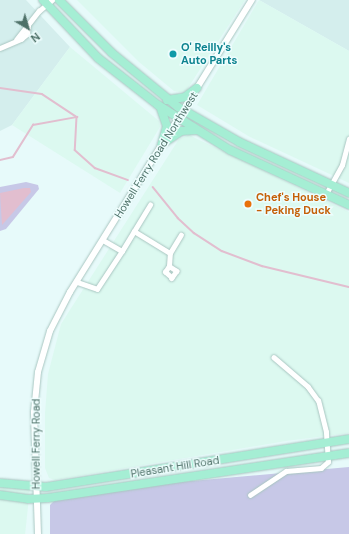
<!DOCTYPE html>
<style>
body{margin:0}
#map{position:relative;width:349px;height:534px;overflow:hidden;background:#e7fafa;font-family:"DM Sans",sans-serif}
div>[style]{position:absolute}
.residential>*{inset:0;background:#d4eeed}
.commercial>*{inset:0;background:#dcf9f0;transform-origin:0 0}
.green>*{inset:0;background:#c7c8e7}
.water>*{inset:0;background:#e2becf}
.stream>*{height:1.5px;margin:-0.75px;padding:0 0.75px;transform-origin:0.75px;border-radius:0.75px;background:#e2becf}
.roads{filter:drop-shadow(0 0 1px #a9c6c1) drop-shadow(0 0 1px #a9c6c1)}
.street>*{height:4.5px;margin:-2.25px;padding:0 2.25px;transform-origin:2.25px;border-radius:2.25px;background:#fff}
.secondary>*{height:6px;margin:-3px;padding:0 3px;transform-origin:3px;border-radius:3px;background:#fff}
.highway>*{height:8px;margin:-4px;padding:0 4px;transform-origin:4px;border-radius:4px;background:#a5eed4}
.dots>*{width:11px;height:11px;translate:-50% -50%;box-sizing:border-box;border:2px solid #edfdfd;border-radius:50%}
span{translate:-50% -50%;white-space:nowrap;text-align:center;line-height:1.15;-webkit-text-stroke:3px #edfdfd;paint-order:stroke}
.culture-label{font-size:11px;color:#0d838f;font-weight:700}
.left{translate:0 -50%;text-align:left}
.street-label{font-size:11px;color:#4e7168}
.food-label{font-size:11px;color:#c56008;font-weight:700}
.north{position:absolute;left:8px;top:8px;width:40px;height:40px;-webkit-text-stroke:3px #edfdfd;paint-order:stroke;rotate:142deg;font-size:11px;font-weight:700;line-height:16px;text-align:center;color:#4e7168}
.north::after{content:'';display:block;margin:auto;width:14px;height:18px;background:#4e7168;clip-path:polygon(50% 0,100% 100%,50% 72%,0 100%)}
</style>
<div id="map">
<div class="residential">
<i style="clip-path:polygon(0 0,26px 0,70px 47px,12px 125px,0 131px)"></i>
<i style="clip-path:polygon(259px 0,349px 0,349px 51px)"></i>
</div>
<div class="commercial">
<i style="clip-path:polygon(77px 0,245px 0,186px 91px,180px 92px,174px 91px,139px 62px)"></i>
<i style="clip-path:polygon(259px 0,349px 51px,349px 183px,250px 137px,197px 105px)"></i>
<i style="clip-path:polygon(70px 47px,159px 121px,160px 127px,120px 193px,12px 125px)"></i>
<i style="clip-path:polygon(189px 135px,349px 212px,349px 433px,286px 441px,55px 480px,49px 478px,45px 468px,45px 413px,48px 374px,61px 324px,179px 139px)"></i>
<i style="left:0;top:486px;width:30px;height:48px;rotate:6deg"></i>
</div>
<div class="green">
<i style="clip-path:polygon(26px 182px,38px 185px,39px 189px,6px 229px,0 231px,0 187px)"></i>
<i style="clip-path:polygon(349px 467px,349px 534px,50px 534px,50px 505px,55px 500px,158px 484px)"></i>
</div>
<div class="water">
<i style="clip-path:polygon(24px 188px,30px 188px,31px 192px,2px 225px,0 193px)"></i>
</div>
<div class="stream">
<i style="left:0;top:88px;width:42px;rotate:8.1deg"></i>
<i style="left:42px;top:94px;width:42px;rotate:33.3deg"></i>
<i style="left:77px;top:117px;width:33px;rotate:93deg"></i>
<i style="left:75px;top:150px;width:27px;rotate:42deg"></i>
<i style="left:95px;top:168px;width:35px;rotate:20deg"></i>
<i style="left:0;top:160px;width:13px;rotate:-13deg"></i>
<i style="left:13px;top:157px;width:38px;rotate:-58deg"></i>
<i style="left:33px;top:125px;width:45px;rotate:-10.3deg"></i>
<i style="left:153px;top:187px;width:40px;rotate:51deg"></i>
<i style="left:178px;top:218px;width:22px;rotate:43deg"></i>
<i style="left:194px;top:233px;width:33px;rotate:33deg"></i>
<i style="left:222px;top:251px;width:43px;rotate:20.6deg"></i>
<i style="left:262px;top:266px;width:89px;rotate:13.6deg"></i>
</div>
<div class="roads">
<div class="street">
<i style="left:16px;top:40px;width:37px;rotate:-52deg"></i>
<i style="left:39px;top:11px;width:17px;rotate:-40deg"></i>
<i style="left:0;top:48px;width:23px;rotate:-23deg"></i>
<i style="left:21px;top:39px;width:8px;rotate:-40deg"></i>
<i style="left:27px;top:34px;width:8px;rotate:-83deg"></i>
<i style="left:326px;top:194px;width:33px;rotate:-61deg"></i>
<i style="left:342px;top:165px;width:27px;rotate:-75deg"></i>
<i style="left:134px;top:231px;width:42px;rotate:31.4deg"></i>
<i style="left:170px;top:253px;width:21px;rotate:-59deg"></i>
<i style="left:103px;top:240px;width:22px;rotate:30deg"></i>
<i style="left:122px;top:251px;width:54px;rotate:-58.7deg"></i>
<i style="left:169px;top:266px;width:9px;rotate:32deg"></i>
<i style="left:177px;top:271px;width:9px;rotate:126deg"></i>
<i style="left:172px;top:278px;width:9px;rotate:-139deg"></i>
<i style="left:165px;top:272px;width:7px;rotate:-56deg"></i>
<i style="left:169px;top:266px;width:13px;rotate:-86deg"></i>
<i style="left:77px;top:282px;width:21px;rotate:19deg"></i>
<i style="left:97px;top:289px;width:45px;rotate:-56.7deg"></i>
<i style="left:250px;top:495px;width:43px;rotate:-33.7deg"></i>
<i style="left:286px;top:471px;width:35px;rotate:-5deg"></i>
<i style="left:321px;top:468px;width:9px;rotate:-41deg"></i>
<i style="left:328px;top:462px;width:30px;rotate:-94deg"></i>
<i style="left:326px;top:432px;width:32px;rotate:-104deg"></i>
<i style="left:318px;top:401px;width:17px;rotate:-126deg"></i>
<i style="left:308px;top:387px;width:45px;rotate:-139.5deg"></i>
</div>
<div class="secondary">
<i style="left:38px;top:534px;width:122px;rotate:-91.9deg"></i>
<i style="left:34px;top:412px;width:40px;rotate:-84.3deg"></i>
<i style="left:38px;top:372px;width:43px;rotate:-73.7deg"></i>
<i style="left:50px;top:331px;width:44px;rotate:-62.9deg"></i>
<i style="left:70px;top:292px;width:344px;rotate:-58.1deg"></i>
</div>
<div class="highway">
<i style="left:43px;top:0;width:80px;rotate:46.5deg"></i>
<i style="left:98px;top:58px;width:76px;rotate:38.1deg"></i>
<i style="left:158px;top:105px;width:85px;rotate:32deg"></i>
<i style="left:230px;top:150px;width:131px;rotate:24.8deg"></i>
<i style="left:59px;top:0;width:75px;rotate:45deg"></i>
<i style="left:112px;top:53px;width:85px;rotate:39.3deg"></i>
<i style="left:178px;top:107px;width:70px;rotate:29.8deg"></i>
<i style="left:239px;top:142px;width:121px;rotate:24.9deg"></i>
<i style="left:167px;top:100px;width:18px;rotate:-9deg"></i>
<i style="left:185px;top:97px;width:15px;rotate:-37deg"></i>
<i style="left:161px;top:109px;width:18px;rotate:71deg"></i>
<i style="left:167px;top:126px;width:19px;rotate:106deg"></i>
<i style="left:162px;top:144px;width:23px;rotate:-34deg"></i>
<i style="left:181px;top:131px;width:15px;rotate:-4deg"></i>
<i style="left:0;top:483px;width:46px;rotate:5deg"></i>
<i style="left:46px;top:487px;width:307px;rotate:-9deg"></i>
<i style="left:0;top:495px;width:28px;rotate:8deg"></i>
<i style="left:28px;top:499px;width:20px;rotate:-3deg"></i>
<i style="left:48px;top:498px;width:304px;rotate:-8.5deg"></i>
</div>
</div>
<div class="dots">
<i style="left:173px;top:54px;background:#0f9aa8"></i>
<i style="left:248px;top:204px;background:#e8710a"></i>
</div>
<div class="culture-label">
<span class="left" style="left:181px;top:54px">O' Reilly's<br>Auto Parts</span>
</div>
<div class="street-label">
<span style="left:156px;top:155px;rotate:-58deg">Howell Ferry Road Northwest</span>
<span style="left:36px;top:444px;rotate:-90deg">Howell Ferry Road</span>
<span style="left:175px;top:467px;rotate:-9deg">Pleasant Hill Road</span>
</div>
<div class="food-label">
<span class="left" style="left:256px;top:204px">Chef's House<br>- Peking Duck</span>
</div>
<div class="north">N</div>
</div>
